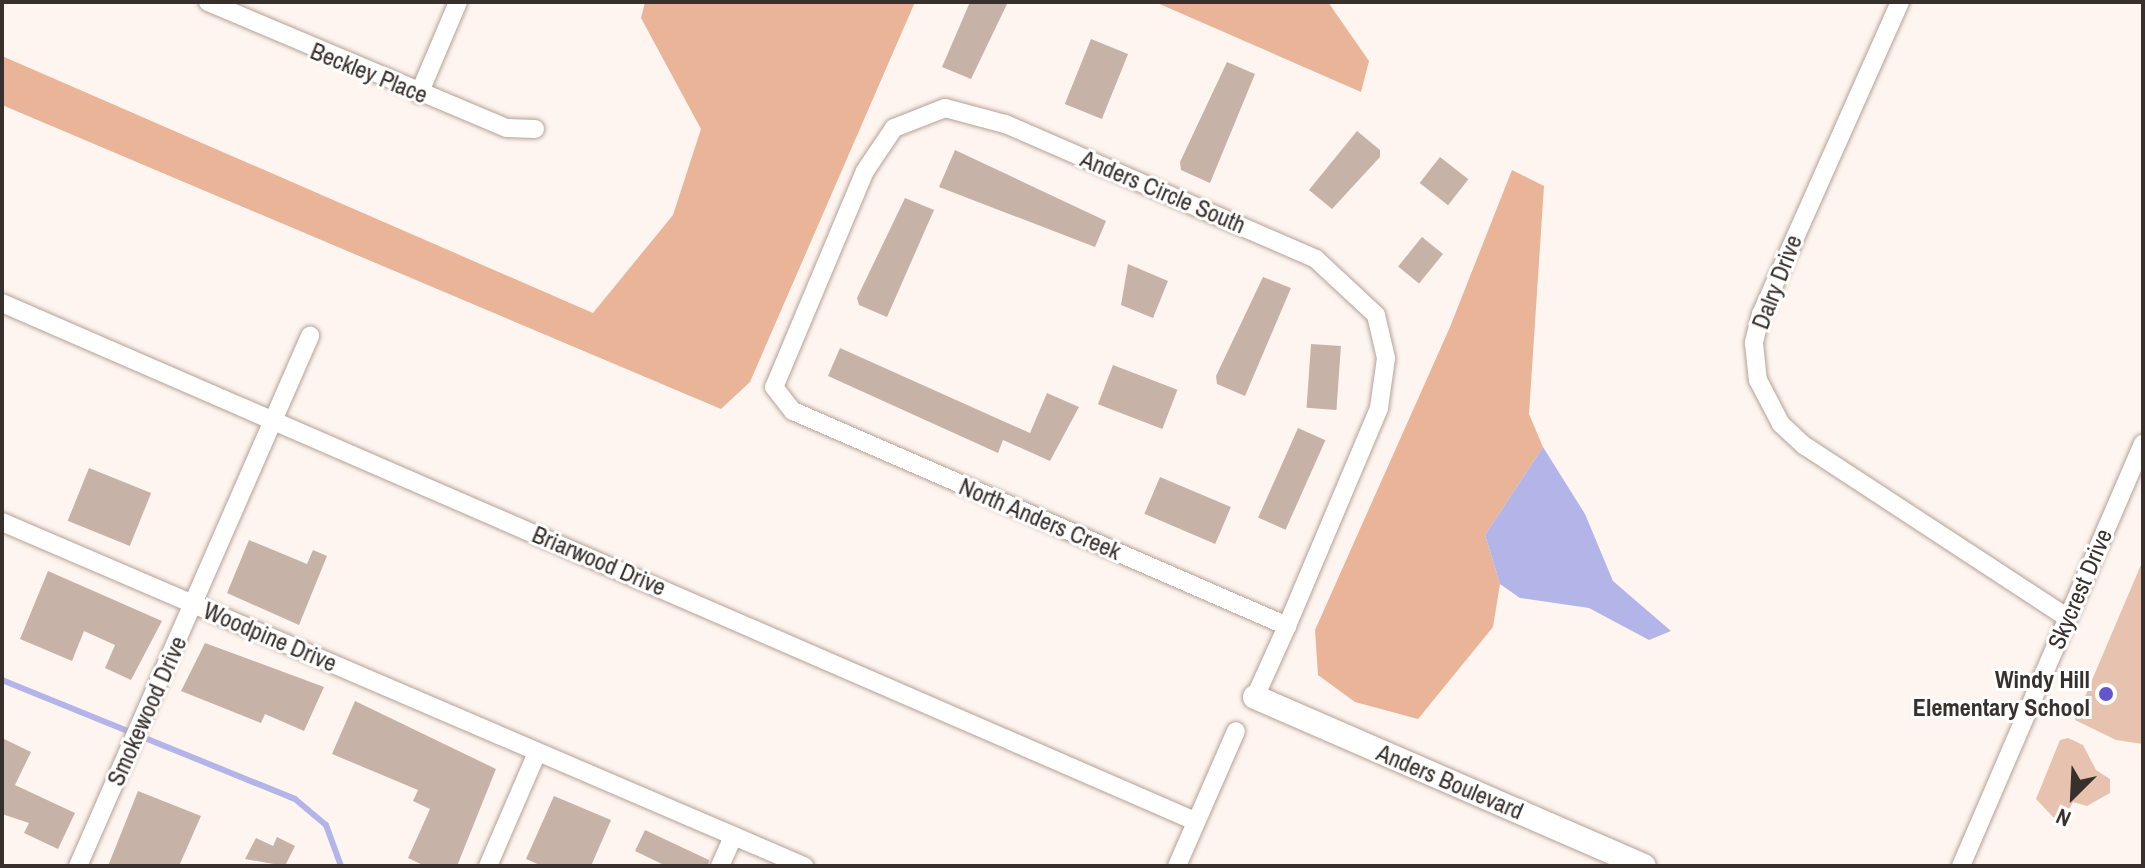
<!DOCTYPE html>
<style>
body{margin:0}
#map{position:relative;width:2145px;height:868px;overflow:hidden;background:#fef5f0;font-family:"Archivo Narrow",sans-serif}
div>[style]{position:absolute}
.green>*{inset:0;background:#e7c2af}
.forest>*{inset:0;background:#e9b497}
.water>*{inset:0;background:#b3b5e9}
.stream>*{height:6px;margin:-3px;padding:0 3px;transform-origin:3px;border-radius:3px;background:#b3b5e9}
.building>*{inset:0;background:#c7b2a7;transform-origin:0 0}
.roads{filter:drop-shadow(0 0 2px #b5a196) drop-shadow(0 0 2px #b5a196)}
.street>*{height:18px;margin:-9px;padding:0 9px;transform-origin:9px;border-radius:9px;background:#fff}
.secondary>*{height:24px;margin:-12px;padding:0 12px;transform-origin:12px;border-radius:12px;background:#fff}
.dots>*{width:22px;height:22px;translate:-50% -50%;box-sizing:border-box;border:4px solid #fff;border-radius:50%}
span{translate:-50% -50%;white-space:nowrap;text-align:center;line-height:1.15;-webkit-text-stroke:6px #fff;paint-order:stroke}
.street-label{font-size:24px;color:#38302c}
.poi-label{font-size:24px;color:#38302c;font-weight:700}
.right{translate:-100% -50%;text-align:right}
.frame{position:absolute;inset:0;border:4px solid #38302c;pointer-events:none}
.north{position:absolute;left:2033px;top:756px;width:80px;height:80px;-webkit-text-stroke:6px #fff;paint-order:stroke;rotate:204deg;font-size:22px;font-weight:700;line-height:32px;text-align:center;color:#38302c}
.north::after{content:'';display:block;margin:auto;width:28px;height:36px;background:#38302c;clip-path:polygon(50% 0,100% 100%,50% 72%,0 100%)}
</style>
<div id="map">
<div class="green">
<i style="clip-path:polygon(2143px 560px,2143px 744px,2116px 740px,2075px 720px)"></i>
<i style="clip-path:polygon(2068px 738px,2083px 745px,2096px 770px,2110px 779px,2110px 793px,2087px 806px,2073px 802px,2067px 813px,2054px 818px,2036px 799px,2060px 740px)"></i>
</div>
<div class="forest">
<i style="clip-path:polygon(645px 2px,915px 2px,750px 382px,721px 409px,2px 105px,2px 56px,593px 313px,673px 215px,701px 129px,641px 18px)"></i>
<i style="clip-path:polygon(1155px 2px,1328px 2px,1369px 61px,1361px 92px)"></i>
<i style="clip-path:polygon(1512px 170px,1544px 186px,1529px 414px,1543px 447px,1485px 535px,1500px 584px,1493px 627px,1418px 719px,1355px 702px,1318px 675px,1315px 630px,1450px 327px)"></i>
</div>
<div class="water">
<i style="clip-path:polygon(1543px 447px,1585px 514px,1613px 581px,1671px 631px,1649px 640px,1589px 608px,1520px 598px,1500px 584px,1485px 535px)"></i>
</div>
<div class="stream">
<i style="left:2px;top:680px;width:316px;rotate:22.1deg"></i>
<i style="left:295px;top:799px;width:40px;rotate:40deg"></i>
<i style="left:326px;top:825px;width:44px;rotate:69.9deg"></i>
</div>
<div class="building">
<i style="clip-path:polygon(970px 2px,1008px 2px,971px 79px,942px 67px)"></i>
<i style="left:1091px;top:39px;width:40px;height:70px;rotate:22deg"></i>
<i style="clip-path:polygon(1227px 62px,1255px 74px,1210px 183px,1181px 170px,1180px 162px)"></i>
<i style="clip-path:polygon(1357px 131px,1380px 150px,1380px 157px,1332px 209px,1309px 190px)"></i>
<i style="clip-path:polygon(955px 150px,1106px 221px,1095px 247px,939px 187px)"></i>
<i style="left:1440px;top:157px;width:36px;height:33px;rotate:38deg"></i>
<i style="clip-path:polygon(905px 198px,934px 210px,887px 317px,859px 305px,857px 298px)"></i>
<i style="left:1422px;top:237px;width:27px;height:38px;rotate:39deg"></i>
<i style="clip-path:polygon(1128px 264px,1168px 281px,1153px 318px,1121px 305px)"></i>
<i style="clip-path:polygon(1263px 277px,1291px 288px,1245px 396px,1217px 384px,1216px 376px)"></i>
<i style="left:1311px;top:344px;width:30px;height:64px;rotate:4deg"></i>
<i style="clip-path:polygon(840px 348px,1030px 433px,1047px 393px,1079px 407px,1050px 461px,1003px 440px,998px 453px,828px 376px)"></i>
<i style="left:1113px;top:365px;width:69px;height:42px;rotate:21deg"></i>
<i style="left:1298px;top:428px;width:30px;height:98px;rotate:24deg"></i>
<i style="left:89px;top:468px;width:67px;height:57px;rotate:22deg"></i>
<i style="left:1160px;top:477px;width:77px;height:40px;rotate:23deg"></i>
<i style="clip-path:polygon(249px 540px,307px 564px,313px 550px,327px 556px,299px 625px,227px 593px)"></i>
<i style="clip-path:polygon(48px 571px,162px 621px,131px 680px,105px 668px,115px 645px,84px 631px,72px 661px,20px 639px)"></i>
<i style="clip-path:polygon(205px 643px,324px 687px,304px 731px,265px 714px,261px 723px,181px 691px)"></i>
<i style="clip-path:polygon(355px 701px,496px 769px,457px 866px,425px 866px,408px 858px,430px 809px,413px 801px,418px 790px,332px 754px)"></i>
<i style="clip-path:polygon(2px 738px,31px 752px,15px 785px,75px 813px,58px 849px,24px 833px,29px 823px,2px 814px)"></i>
<i style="clip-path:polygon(138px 791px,201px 816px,179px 866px,108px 866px)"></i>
<i style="clip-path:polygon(554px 796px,611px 820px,591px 866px,542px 866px,526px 859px)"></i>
<i style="clip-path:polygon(645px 830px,709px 860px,708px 866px,666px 866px,635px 851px)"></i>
<i style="clip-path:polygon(277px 837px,295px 846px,285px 866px,245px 859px,256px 838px,273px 846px)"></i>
</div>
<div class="roads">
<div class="street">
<i style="left:208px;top:2px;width:324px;rotate:22.9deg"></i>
<i style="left:507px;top:128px;width:28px;rotate:2deg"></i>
<i style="left:1900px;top:2px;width:342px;rotate:114deg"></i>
<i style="left:1761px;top:314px;width:30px;rotate:104deg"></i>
<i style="left:1754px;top:343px;width:37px;rotate:84deg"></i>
<i style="left:1758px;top:380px;width:50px;rotate:62.4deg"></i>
<i style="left:1781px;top:424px;width:33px;rotate:43deg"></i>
<i style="left:1805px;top:446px;width:314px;rotate:33.2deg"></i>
<i style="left:419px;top:94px;width:100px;rotate:-67deg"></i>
<i style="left:2px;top:303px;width:1301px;rotate:23.47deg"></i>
<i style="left:2px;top:522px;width:873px;rotate:23.22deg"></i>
<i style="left:1255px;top:697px;width:78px;rotate:-65.7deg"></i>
<i style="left:1287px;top:626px;width:237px;rotate:-67.1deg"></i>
<i style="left:1379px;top:408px;width:50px;rotate:-82deg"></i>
<i style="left:1386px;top:358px;width:44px;rotate:-103.1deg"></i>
<i style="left:1376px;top:315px;width:82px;rotate:-137deg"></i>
<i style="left:1316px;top:259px;width:339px;rotate:-156.5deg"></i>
<i style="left:1005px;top:124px;width:62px;rotate:-165.1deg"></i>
<i style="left:945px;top:108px;width:55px;rotate:158.6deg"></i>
<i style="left:894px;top:128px;width:52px;rotate:124deg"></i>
<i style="left:865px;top:171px;width:234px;rotate:112.8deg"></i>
<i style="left:774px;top:387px;width:31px;rotate:52deg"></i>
<i style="left:793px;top:411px;width:539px;rotate:23.52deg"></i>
<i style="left:78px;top:866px;width:579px;rotate:-66.36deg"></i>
<i style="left:488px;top:866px;width:123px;rotate:-66.6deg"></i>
<i style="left:720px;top:866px;width:32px;rotate:-66deg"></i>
<i style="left:1177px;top:866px;width:147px;rotate:-66.4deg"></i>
<i style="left:1961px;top:866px;width:460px;rotate:-66.7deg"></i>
</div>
<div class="secondary">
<i style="left:1255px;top:697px;width:424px;rotate:23.5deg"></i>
</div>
</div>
<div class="dots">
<i style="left:2106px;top:694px;background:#6255ce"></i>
</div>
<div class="street-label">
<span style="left:369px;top:73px;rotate:22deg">Beckley Place</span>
<span style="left:1163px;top:192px;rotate:23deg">Anders Circle South</span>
<span style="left:1777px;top:282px;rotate:-69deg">Dalry Drive</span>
<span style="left:1040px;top:519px;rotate:23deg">North Anders Creek</span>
<span style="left:599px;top:561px;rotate:23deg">Briarwood Drive</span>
<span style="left:2080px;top:589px;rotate:-67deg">Skycrest Drive</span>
<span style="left:270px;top:637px;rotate:23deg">Woodpine Drive</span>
<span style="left:147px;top:711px;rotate:-66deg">Smokewood Drive</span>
<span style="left:1450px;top:782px;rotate:23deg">Anders Boulevard</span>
</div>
<div class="poi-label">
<span class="right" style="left:2090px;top:694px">Windy Hill<br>Elementary School</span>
</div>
<div class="frame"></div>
<div class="north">N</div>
</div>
